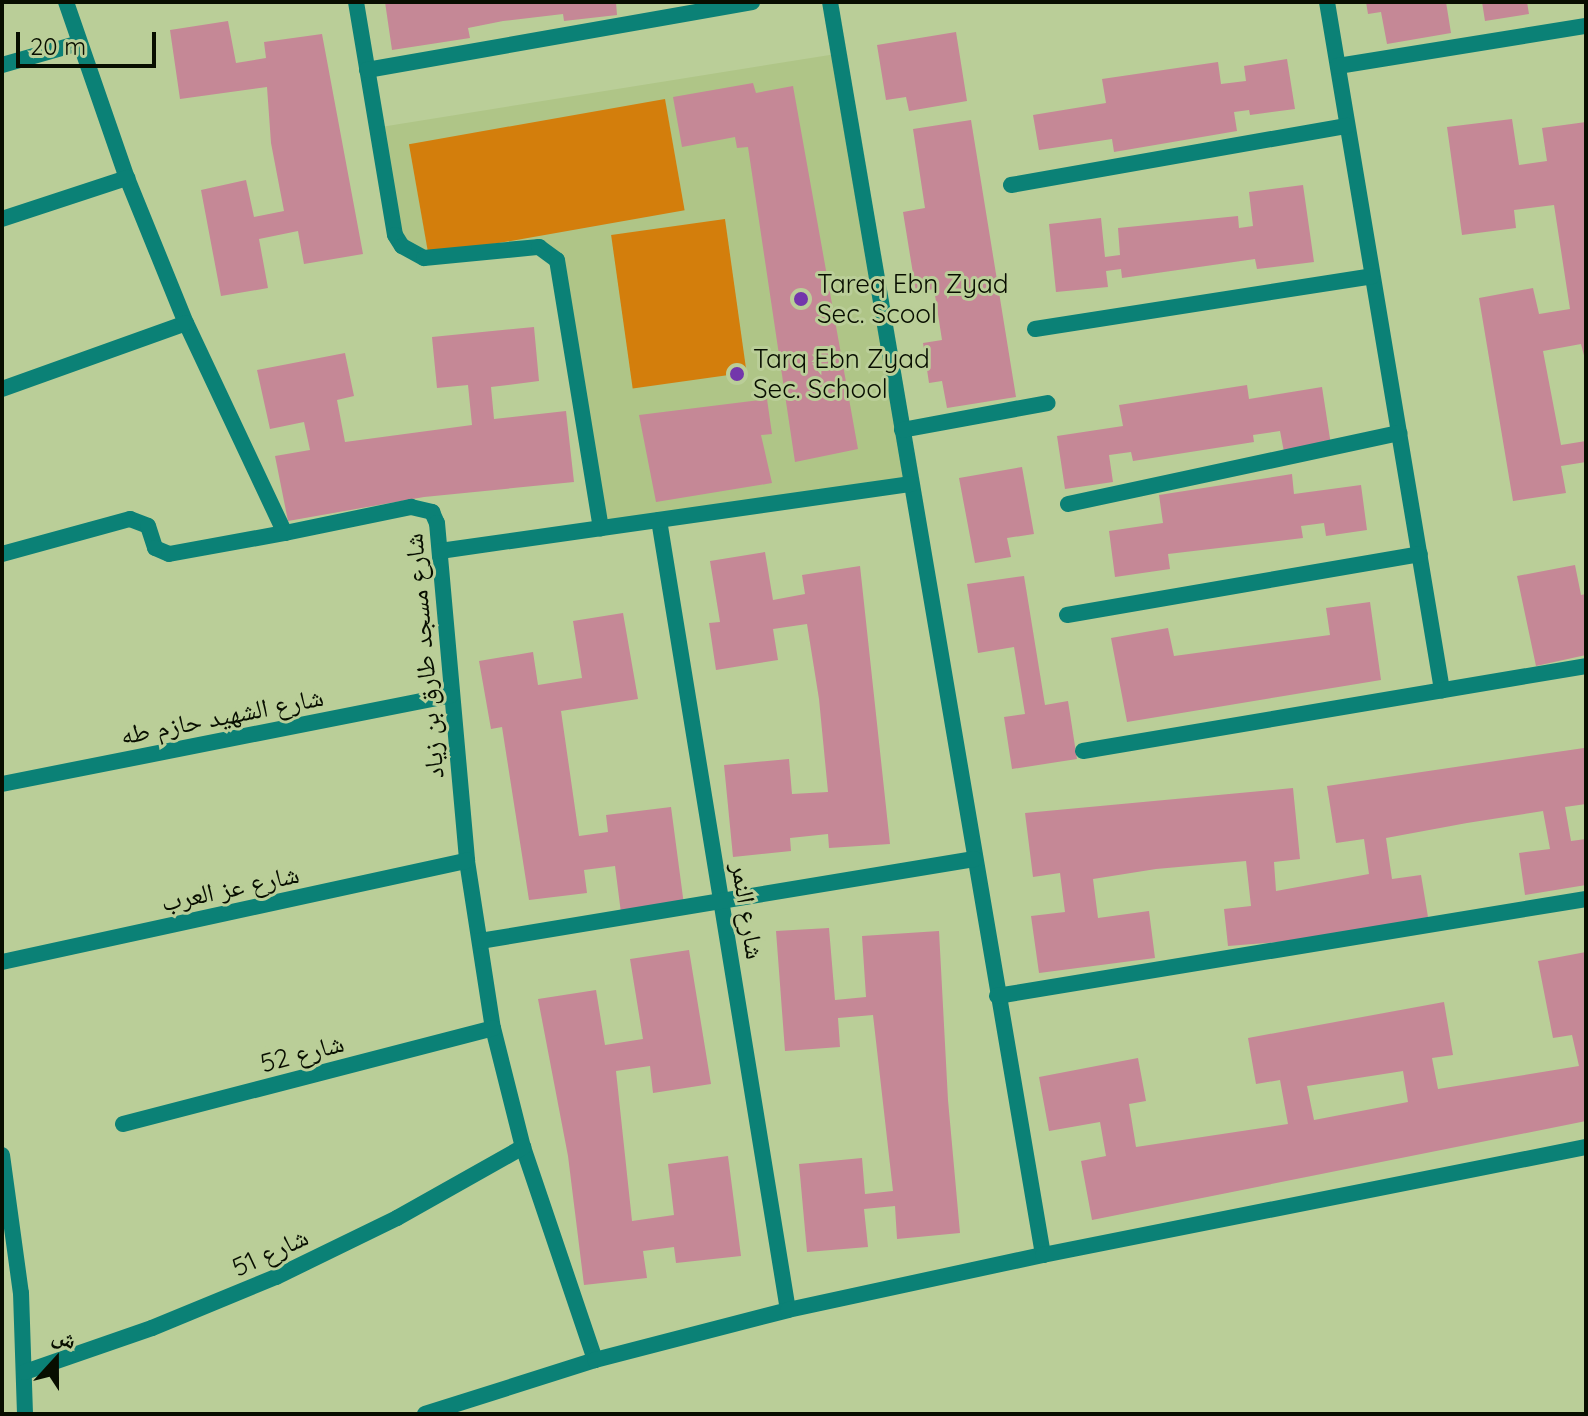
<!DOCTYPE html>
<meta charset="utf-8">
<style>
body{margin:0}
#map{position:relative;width:1588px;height:1416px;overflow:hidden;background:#bace98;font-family:Quicksand,"Noto Naskh Arabic",sans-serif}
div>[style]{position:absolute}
.built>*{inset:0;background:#afc587}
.green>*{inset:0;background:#d37e0c;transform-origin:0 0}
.building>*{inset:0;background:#c58896}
.minor>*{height:16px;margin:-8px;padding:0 8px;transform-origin:8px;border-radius:8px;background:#0b8176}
.dots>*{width:22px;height:22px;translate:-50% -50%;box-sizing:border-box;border:4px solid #bace98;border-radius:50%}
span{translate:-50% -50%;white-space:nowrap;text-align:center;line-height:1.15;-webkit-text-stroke:6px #bace98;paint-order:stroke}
.poi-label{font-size:26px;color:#080e00}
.left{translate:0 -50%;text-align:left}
.street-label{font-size:26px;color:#080e00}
.frame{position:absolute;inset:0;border:4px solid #080e00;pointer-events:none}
.north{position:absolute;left:16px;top:1320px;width:80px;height:80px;-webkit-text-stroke:6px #bace98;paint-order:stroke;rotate:21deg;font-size:22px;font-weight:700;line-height:32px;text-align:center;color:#080e00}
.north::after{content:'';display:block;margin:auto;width:28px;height:36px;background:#080e00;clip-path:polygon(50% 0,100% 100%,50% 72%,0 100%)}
.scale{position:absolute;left:16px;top:32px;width:140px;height:36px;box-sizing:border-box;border:4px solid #080e00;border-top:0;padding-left:10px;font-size:24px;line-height:28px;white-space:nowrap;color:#080e00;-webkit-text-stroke:6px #bace98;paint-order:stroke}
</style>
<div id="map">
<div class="built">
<i style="clip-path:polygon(836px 54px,910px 481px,605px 524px,552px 247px,422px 253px,401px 240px,381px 127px)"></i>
</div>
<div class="green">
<i style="left:665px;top:99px;width:113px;height:260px;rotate:80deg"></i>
<i style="left:725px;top:219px;width:155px;height:115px;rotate:82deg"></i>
</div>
<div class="building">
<i style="clip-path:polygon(385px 2px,616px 2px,617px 15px,564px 21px,563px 14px,503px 21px,468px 28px,470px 38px,392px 50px)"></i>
<i style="clip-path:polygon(1366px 2px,1446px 2px,1451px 33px,1387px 44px,1381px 12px,1368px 14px)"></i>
<i style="clip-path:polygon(1482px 2px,1527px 2px,1529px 14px,1485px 21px)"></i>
<i style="clip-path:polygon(228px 21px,236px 63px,266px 58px,264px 42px,322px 34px,363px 254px,304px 264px,298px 231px,259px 239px,268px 288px,221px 296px,201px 190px,246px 180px,254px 217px,284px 211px,271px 143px,267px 87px,180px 99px,170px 30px)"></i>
<i style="clip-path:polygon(956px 32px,967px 101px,909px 111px,906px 97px,886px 100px,877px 45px)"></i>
<i style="clip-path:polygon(1287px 59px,1295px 109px,1250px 115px,1249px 110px,1234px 112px,1237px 131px,1114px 152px,1112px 139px,1039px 150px,1033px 115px,1106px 103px,1102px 79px,1218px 62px,1221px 84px,1246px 81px,1244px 66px)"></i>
<i style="clip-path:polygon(753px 83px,756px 93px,793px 86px,858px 449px,795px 462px,748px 147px,737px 148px,735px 137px,682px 147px,673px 97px)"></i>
<i style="clip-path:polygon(1512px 119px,1519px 165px,1547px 161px,1542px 128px,1586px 122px,1586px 363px,1581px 344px,1543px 351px,1561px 445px,1586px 441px,1586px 462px,1561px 466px,1566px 493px,1513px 501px,1479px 298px,1533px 288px,1539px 314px,1570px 309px,1554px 205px,1514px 210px,1516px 228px,1462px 235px,1447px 127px)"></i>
<i style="clip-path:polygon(971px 120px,1016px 397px,947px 408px,942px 381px,929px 383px,923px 343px,942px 340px,934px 289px,916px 292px,903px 212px,925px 208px,913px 129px)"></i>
<i style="clip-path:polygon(1303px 185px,1314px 262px,1257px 269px,1255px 259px,1122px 278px,1121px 269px,1106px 271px,1108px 287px,1056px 292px,1049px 224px,1101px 218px,1105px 257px,1120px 255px,1118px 228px,1238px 216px,1239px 228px,1253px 226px,1249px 192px)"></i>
<i style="clip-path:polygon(534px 327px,539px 381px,491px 387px,494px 419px,566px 411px,574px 482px,424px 497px,288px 521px,275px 456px,310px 450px,304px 422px,270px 429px,257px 370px,345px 353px,354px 396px,337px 400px,345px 442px,472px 425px,468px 385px,437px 388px,432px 337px)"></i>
<i style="clip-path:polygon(1247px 385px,1249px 399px,1322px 387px,1331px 445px,1284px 452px,1280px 431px,1253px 435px,1254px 442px,1133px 461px,1131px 452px,1109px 455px,1113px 482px,1065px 489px,1057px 436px,1123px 426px,1119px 405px)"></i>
<i style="clip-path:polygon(767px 399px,772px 434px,761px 435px,772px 483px,656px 502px,639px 415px)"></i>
<i style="clip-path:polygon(1022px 467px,1034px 534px,1007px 538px,1011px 557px,975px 563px,959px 478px)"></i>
<i style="clip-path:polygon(1292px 474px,1294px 494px,1361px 485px,1367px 530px,1326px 536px,1324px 523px,1301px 526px,1303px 538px,1168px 554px,1170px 569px,1115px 577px,1109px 531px,1163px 523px,1159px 495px)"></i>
<i style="clip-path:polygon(765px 552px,773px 600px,805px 594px,802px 575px,860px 566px,890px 844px,829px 848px,828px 834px,790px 838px,791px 851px,733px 857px,724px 765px,789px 759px,792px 794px,828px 792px,819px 699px,807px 624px,773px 629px,778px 660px,716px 670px,709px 623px,720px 622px,710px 561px)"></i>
<i style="clip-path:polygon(1575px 565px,1581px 595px,1586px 594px,1586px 655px,1536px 666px,1517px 576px)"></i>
<i style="clip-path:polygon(1024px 576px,1045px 705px,1068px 701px,1077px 759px,1012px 769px,1004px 717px,1025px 714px,1014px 647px,978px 653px,967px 584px)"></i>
<i style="clip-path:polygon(1370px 602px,1381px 680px,1127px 722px,1111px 638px,1168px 628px,1174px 656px,1330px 635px,1326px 608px)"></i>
<i style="clip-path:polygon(623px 613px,638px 699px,561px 711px,579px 836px,608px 832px,606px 815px,671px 807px,684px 905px,621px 913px,615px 866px,584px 870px,587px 893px,529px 900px,502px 727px,491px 729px,479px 661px,533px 652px,538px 685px,582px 678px,573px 621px)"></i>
<i style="clip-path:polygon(1584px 748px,1586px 804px,1565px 807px,1571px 841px,1586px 839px,1586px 885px,1525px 895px,1519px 853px,1550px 849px,1543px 811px,1467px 823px,1386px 838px,1392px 879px,1421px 875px,1429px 923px,1318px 939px,1228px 946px,1224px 909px,1251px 906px,1246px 861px,1156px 869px,1093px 879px,1098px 918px,1149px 911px,1155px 958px,1039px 973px,1031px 916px,1065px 912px,1060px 873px,1033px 877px,1025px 813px,1293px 788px,1300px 859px,1274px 862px,1276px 891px,1369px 874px,1364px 839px,1336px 843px,1327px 786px)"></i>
<i style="clip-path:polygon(829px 928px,835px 1000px,866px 997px,862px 936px,939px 931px,948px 1100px,960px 1233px,897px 1239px,895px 1206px,864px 1209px,868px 1247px,807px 1252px,799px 1164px,862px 1158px,865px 1194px,893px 1191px,873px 1015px,838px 1018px,840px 1047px,785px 1051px,776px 931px)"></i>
<i style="clip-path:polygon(689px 950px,711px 1084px,653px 1093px,650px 1066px,616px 1071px,632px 1221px,674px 1215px,668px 1164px,728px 1156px,741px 1256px,676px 1263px,674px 1247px,643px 1251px,647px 1278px,584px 1285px,568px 1156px,538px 999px,596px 990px,605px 1045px,643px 1039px,630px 959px)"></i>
<i style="clip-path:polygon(evenodd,1586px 952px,1586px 1121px,1092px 1220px,1081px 1161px,1106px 1156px,1100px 1122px,1049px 1131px,1039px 1077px,1138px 1058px,1146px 1101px,1129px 1104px,1136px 1147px,1288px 1124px,1280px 1080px,1256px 1084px,1248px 1038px,1444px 1002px,1453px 1055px,1432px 1058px,1438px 1089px,1579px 1066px,1572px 1035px,1553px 1038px,1538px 961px,1586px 952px,1403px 1071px,1408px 1102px,1314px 1120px,1307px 1086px,1403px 1071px)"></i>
</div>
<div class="minor">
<i style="left:66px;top:2px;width:186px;rotate:70.9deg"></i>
<i style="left:127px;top:178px;width:157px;rotate:67.9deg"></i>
<i style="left:186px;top:323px;width:232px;rotate:64.8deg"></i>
<i style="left:285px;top:533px;width:129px;rotate:-11.7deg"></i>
<i style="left:411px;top:507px;width:22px;rotate:13deg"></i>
<i style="left:432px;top:512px;width:12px;rotate:66deg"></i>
<i style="left:437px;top:523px;width:339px;rotate:84.9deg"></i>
<i style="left:467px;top:861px;width:169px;rotate:81.2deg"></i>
<i style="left:493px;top:1028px;width:123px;rotate:75.9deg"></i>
<i style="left:523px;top:1147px;width:225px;rotate:71.3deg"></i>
<i style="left:356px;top:2px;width:236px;rotate:80.5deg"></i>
<i style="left:395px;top:235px;width:13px;rotate:58deg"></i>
<i style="left:402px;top:246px;width:25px;rotate:29deg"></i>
<i style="left:424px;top:258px;width:116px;rotate:-5.5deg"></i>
<i style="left:539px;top:247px;width:22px;rotate:36deg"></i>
<i style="left:557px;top:260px;width:272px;rotate:80.7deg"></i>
<i style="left:830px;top:2px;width:1271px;rotate:80.35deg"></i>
<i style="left:1327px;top:2px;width:698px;rotate:80.51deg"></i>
<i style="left:2px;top:65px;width:80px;rotate:-15.9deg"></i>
<i style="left:1338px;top:66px;width:251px;rotate:-9.2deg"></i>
<i style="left:367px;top:70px;width:391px;rotate:-10deg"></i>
<i style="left:1011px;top:185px;width:341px;rotate:-10deg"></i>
<i style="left:2px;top:219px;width:132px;rotate:-18.2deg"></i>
<i style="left:1035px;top:329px;width:341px;rotate:-8.9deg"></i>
<i style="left:2px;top:389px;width:195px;rotate:-19.7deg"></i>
<i style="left:902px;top:430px;width:148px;rotate:-10.5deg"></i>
<i style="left:1068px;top:504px;width:339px;rotate:-12.1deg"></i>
<i style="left:659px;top:520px;width:800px;rotate:80.73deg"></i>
<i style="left:440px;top:551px;width:476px;rotate:-8.1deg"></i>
<i style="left:2px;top:554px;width:133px;rotate:-15.3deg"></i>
<i style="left:130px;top:519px;width:19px;rotate:21deg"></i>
<i style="left:148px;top:526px;width:23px;rotate:72deg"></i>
<i style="left:155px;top:548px;width:15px;rotate:23deg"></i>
<i style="left:169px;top:554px;width:118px;rotate:-10.3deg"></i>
<i style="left:1067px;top:615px;width:358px;rotate:-9.8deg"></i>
<i style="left:1083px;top:751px;width:510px;rotate:-9.59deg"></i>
<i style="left:2px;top:784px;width:458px;rotate:-11.2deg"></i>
<i style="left:480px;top:941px;width:501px;rotate:-9.42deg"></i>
<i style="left:2px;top:962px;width:476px;rotate:-12.3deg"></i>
<i style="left:997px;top:996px;width:597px;rotate:-9.35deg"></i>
<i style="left:123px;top:1124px;width:382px;rotate:-14.5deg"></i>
<i style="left:2px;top:1155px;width:139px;rotate:82.2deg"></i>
<i style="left:21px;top:1293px;width:121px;rotate:88.1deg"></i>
<i style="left:25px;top:1372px;width:134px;rotate:-19.1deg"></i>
<i style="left:152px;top:1328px;width:134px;rotate:-22.4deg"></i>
<i style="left:276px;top:1277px;width:135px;rotate:-26deg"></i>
<i style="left:397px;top:1218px;width:145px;rotate:-29.4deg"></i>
<i style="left:425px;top:1414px;width:178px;rotate:-17.6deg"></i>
<i style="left:595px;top:1360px;width:199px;rotate:-14.5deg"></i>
<i style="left:788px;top:1310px;width:261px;rotate:-12.2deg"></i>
<i style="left:1043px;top:1255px;width:554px;rotate:-11.25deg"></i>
</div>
<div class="dots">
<i style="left:801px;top:299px;background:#7336ab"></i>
<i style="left:737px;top:374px;background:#7336ab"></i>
</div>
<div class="poi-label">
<span class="left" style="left:817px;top:299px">Tareq Ebn Zyad<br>Sec. Scool</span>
<span class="left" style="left:753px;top:374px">Tarq Ebn Zyad<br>Sec. School</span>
</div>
<div class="street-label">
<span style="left:424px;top:656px;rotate:-95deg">شارع مسجد طارق بن زياد</span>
<span style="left:222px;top:716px;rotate:-11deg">شارع الشهيد حازم طه</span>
<span style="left:230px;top:888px;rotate:-12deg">شارع عز العرب</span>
<span style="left:748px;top:911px;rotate:81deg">شارع النمر</span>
<span style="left:302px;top:1053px;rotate:-15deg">شارع 52</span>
<span style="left:270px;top:1252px;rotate:-25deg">شارع 51</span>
</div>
<div class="frame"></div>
<div class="north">ش</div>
<div class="scale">20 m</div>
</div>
